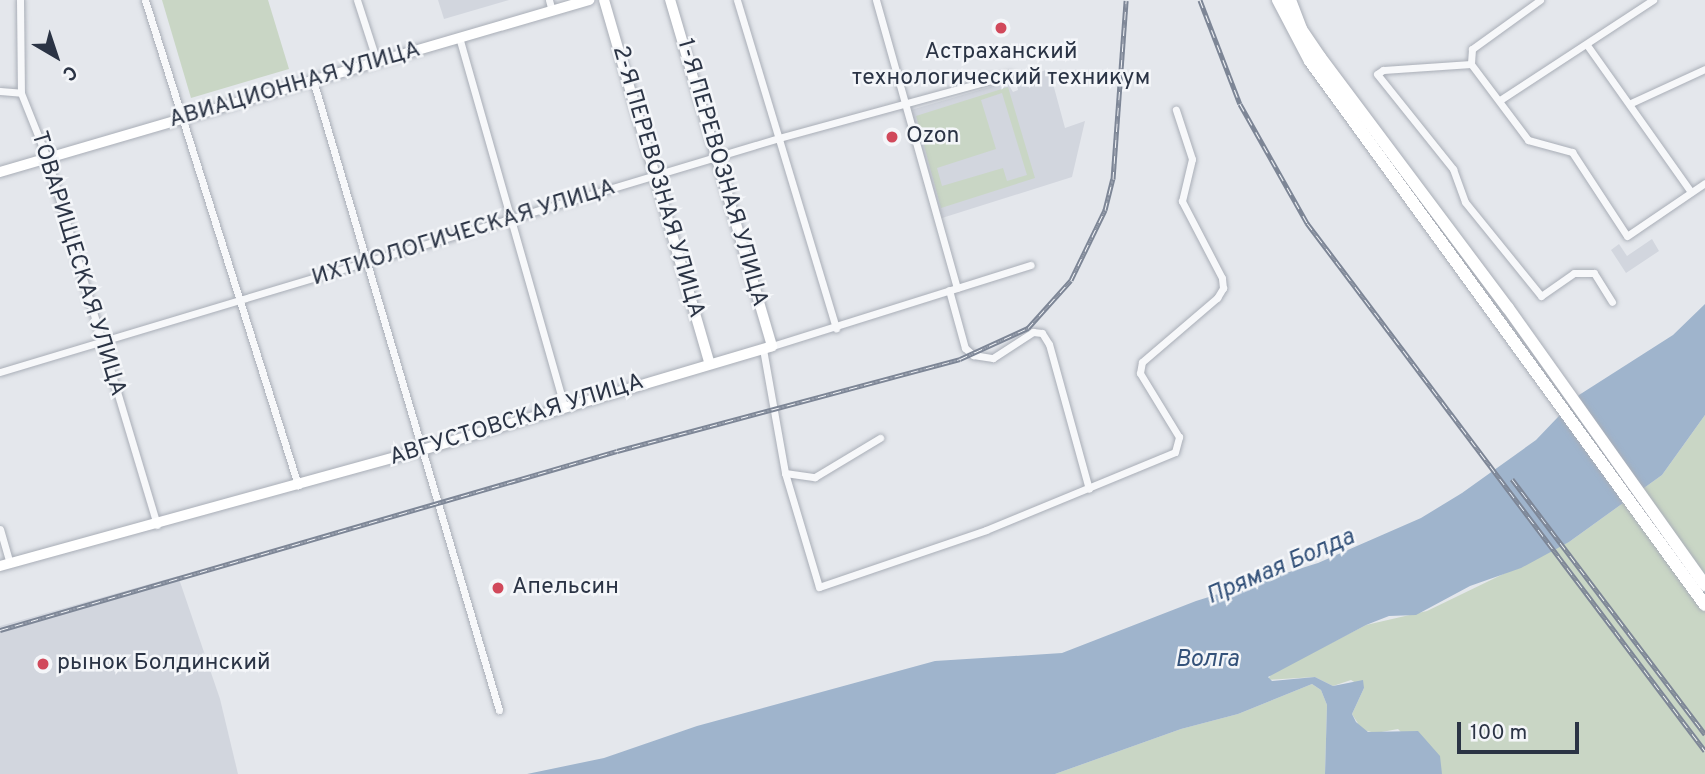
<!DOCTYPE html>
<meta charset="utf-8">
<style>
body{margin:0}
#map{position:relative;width:1705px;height:774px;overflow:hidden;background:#e4e7ec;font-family:Overpass,sans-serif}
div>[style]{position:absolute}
.built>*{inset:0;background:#d2d6de}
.green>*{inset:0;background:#c9d6c5}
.water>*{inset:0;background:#9fb4cc}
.roads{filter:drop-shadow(0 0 2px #a9aeb7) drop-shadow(0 0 2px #a9aeb7)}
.street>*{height:7px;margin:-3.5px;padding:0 3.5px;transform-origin:3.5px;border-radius:3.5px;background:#f7f8fa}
.secondary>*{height:10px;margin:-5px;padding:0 5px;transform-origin:5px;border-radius:5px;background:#fff}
.highway>*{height:12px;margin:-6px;padding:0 6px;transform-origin:6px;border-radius:6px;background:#fff}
.rail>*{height:5px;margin-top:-2.5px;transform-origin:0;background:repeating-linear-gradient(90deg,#f4f6f9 0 8px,#7d8696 0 16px);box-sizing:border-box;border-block:2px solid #7d8696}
.dots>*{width:19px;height:19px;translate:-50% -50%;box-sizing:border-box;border:4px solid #f4f6f9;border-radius:50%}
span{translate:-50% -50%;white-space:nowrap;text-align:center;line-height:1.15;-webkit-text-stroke:5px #f4f6f9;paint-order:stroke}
.poi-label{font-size:23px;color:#2b3445}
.left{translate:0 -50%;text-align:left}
.street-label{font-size:23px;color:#2b3445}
.water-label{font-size:24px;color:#34527a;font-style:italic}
.north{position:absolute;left:21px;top:21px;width:70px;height:70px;-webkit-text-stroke:5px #f4f6f9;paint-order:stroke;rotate:141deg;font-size:19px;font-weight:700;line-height:28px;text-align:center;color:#2b3445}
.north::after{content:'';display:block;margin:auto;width:24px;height:32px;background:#2b3445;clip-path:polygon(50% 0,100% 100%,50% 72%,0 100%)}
.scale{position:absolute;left:1457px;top:722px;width:122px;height:32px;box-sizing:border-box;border:4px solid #2b3445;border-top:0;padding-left:9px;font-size:21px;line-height:24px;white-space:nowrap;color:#2b3445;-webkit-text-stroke:5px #f4f6f9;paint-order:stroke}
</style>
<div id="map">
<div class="built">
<i style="clip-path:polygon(438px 0,509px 0,444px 19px)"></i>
<i style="clip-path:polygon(1049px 69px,1065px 128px,1085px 121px,1072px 177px,942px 218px,911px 110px,1007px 82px,1013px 92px,1018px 90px,1016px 80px)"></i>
<i style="clip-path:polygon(1652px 239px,1659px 251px,1626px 273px,1611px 250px,1619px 244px,1627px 256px)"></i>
<i style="clip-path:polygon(178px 576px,220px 699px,238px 774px,0 774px,0 626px)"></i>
</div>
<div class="green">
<i style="clip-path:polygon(162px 0,268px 0,289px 69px,191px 98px)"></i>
<i style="clip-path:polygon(evenodd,1008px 87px,1035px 178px,941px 208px,916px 116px,1008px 87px,1002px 93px,1027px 175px,1007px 181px,1003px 168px,942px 186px,937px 168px,996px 149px,981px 100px,1002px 93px)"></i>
<i style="clip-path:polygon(1705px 415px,1705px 774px,1442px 774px,1398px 729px,1376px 733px,1362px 730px,1352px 714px,1364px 688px,1351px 680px,1333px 686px,1315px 677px,1268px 680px,1271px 674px,1366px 625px,1427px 611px,1569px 542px,1662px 475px)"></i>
<i style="clip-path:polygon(1312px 684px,1321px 690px,1327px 705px,1325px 774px,1055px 774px,1181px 729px,1238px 714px)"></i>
</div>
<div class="water">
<i style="clip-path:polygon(1705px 304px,1705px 415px,1662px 475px,1569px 542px,1521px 568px,1470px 586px,1416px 615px,1389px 616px,1366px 625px,1268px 677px,1272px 681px,1315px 677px,1333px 686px,1363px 680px,1364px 688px,1352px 714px,1356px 722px,1368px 732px,1418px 731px,1440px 756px,1442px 774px,1325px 774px,1327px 705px,1321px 690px,1312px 684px,1238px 714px,1181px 729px,1055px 774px,527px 774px,604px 758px,697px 726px,935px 661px,1062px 653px,1196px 601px,1318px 563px,1421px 518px,1462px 493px,1536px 440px,1579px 395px,1673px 335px)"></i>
</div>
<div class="roads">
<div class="street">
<i style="left:20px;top:0;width:93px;rotate:89.4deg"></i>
<i style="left:21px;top:93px;width:70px;rotate:68.2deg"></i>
<i style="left:47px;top:158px;width:383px;rotate:73.3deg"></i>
<i style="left:145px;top:0;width:509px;rotate:72.49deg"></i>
<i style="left:357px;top:0;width:65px;rotate:72.1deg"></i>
<i style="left:549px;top:0;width:11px;rotate:75deg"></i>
<i style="left:737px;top:0;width:343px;rotate:73.2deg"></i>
<i style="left:876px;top:0;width:299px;rotate:74.3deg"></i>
<i style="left:1540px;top:0;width:84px;rotate:144.2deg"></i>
<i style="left:1472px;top:49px;width:15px;rotate:94deg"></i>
<i style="left:1471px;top:64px;width:95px;rotate:53.1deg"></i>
<i style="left:1528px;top:140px;width:46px;rotate:15.3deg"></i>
<i style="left:1572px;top:152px;width:100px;rotate:56.8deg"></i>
<i style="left:1627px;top:236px;width:94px;rotate:-34.2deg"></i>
<i style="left:459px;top:37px;width:384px;rotate:74.1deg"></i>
<i style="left:1587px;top:45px;width:180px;rotate:54.7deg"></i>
<i style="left:1471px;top:64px;width:88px;rotate:176.1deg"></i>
<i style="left:1383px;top:70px;width:7px;rotate:146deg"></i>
<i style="left:1377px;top:74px;width:122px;rotate:51.3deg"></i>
<i style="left:1453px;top:169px;width:35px;rotate:70deg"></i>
<i style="left:1465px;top:202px;width:121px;rotate:51deg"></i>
<i style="left:1541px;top:296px;width:40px;rotate:-34.9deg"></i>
<i style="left:1574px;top:273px;width:20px"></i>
<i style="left:1594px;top:273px;width:34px;rotate:58deg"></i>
<i style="left:313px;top:80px;width:657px;rotate:73.55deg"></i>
<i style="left:0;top:91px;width:21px;rotate:5deg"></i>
<i style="left:1500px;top:100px;width:183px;rotate:-33.2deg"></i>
<i style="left:1631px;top:103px;width:81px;rotate:-24.7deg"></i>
<i style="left:949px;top:290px;width:60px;rotate:74.6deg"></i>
<i style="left:965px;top:348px;width:11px;rotate:41deg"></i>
<i style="left:973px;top:355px;width:20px;rotate:9deg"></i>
<i style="left:993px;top:358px;width:48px;rotate:-33deg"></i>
<i style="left:1033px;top:332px;width:9px;rotate:6deg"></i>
<i style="left:1042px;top:333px;width:13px;rotate:58deg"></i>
<i style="left:1049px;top:344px;width:150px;rotate:74.6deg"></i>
<i style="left:772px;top:346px;width:271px;rotate:-17.4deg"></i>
<i style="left:763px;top:349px;width:126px;rotate:79.9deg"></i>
<i style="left:785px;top:473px;width:119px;rotate:73.4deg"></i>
<i style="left:819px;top:587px;width:176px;rotate:-18.8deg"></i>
<i style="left:986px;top:530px;width:204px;rotate:-22.4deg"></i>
<i style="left:1175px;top:452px;width:16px;rotate:-75deg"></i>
<i style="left:1179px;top:437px;width:75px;rotate:-121.4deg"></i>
<i style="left:1140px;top:373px;width:11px;rotate:-80deg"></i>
<i style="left:1142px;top:362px;width:99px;rotate:-40.5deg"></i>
<i style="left:1217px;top:298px;width:12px;rotate:-59deg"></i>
<i style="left:1223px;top:288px;width:10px;rotate:-96deg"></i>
<i style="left:1222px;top:278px;width:87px;rotate:-117.5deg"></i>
<i style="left:1182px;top:201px;width:43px;rotate:-76.6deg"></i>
<i style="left:1192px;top:159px;width:52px;rotate:-108.1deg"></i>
<i style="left:0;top:372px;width:813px;rotate:-16.72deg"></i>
<i style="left:779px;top:138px;width:239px;rotate:-15.3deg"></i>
<i style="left:785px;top:473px;width:30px;rotate:8deg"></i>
<i style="left:815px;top:477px;width:76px;rotate:-31deg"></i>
<i style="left:0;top:529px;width:35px;rotate:74deg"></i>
</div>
<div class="secondary">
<i style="left:604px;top:0;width:379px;rotate:73.8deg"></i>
<i style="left:0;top:172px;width:614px;rotate:-16.28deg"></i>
<i style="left:0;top:566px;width:438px;rotate:-15.4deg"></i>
<i style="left:422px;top:450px;width:365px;rotate:-16.5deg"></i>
<i style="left:772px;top:346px;width:361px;rotate:-106.4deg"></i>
</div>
<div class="highway">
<i style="left:1278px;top:0;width:69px;rotate:62.3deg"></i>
<i style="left:1310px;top:61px;width:672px;rotate:54.02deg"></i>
<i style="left:1290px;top:0;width:31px;rotate:69deg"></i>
<i style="left:1301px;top:29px;width:34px;rotate:56deg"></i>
<i style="left:1320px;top:57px;width:314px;rotate:53.2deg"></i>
<i style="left:1508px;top:308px;width:340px;rotate:54.6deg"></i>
</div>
</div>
<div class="rail">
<i style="left:1200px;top:0;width:111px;rotate:69deg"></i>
<i style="left:1240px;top:104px;width:137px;rotate:60.6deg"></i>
<i style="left:1307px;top:223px;width:661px;rotate:52.99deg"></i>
<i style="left:1512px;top:479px;width:320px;rotate:52.9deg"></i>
<i style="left:0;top:630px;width:642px;rotate:-16.18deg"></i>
<i style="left:617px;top:451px;width:355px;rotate:-15deg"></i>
<i style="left:960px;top:359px;width:75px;rotate:-24.5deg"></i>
<i style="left:1028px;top:328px;width:64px;rotate:-48.1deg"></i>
<i style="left:1071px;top:280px;width:78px;rotate:-64.1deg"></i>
<i style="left:1105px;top:210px;width:32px;rotate:-76deg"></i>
<i style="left:1113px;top:179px;width:179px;rotate:-85.8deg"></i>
</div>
<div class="dots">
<i style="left:1001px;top:28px;background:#d1495b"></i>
<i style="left:892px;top:137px;background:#d1495b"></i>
<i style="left:498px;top:588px;background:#d1495b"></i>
<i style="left:43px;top:664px;background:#d1495b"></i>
</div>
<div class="poi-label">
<span style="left:1001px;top:66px">Астраханский<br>технологический техникум</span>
<span class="left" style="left:906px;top:137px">Ozon</span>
<span class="left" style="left:512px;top:588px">Апельсин</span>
<span class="left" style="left:57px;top:664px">рынок Болдинский</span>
</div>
<div class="street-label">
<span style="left:295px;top:86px;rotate:-16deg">АВИАЦИОННАЯ УЛИЦА</span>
<span style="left:721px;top:173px;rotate:74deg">1-Я ПЕРЕВОЗНАЯ УЛИЦА</span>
<span style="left:657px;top:182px;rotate:74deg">2-Я ПЕРЕВОЗНАЯ УЛИЦА</span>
<span style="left:464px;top:234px;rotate:-17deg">ИХТИОЛОГИЧЕСКАЯ УЛИЦА</span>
<span style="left:77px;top:264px;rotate:73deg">ТОВАРИЩЕСКАЯ УЛИЦА</span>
<span style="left:517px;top:421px;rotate:-17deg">АВГУСТОВСКАЯ УЛИЦА</span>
</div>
<div class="water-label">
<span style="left:1281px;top:568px;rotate:-23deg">Прямая Болда</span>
<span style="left:1207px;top:661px">Волга</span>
</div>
<div class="north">С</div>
<div class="scale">100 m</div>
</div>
